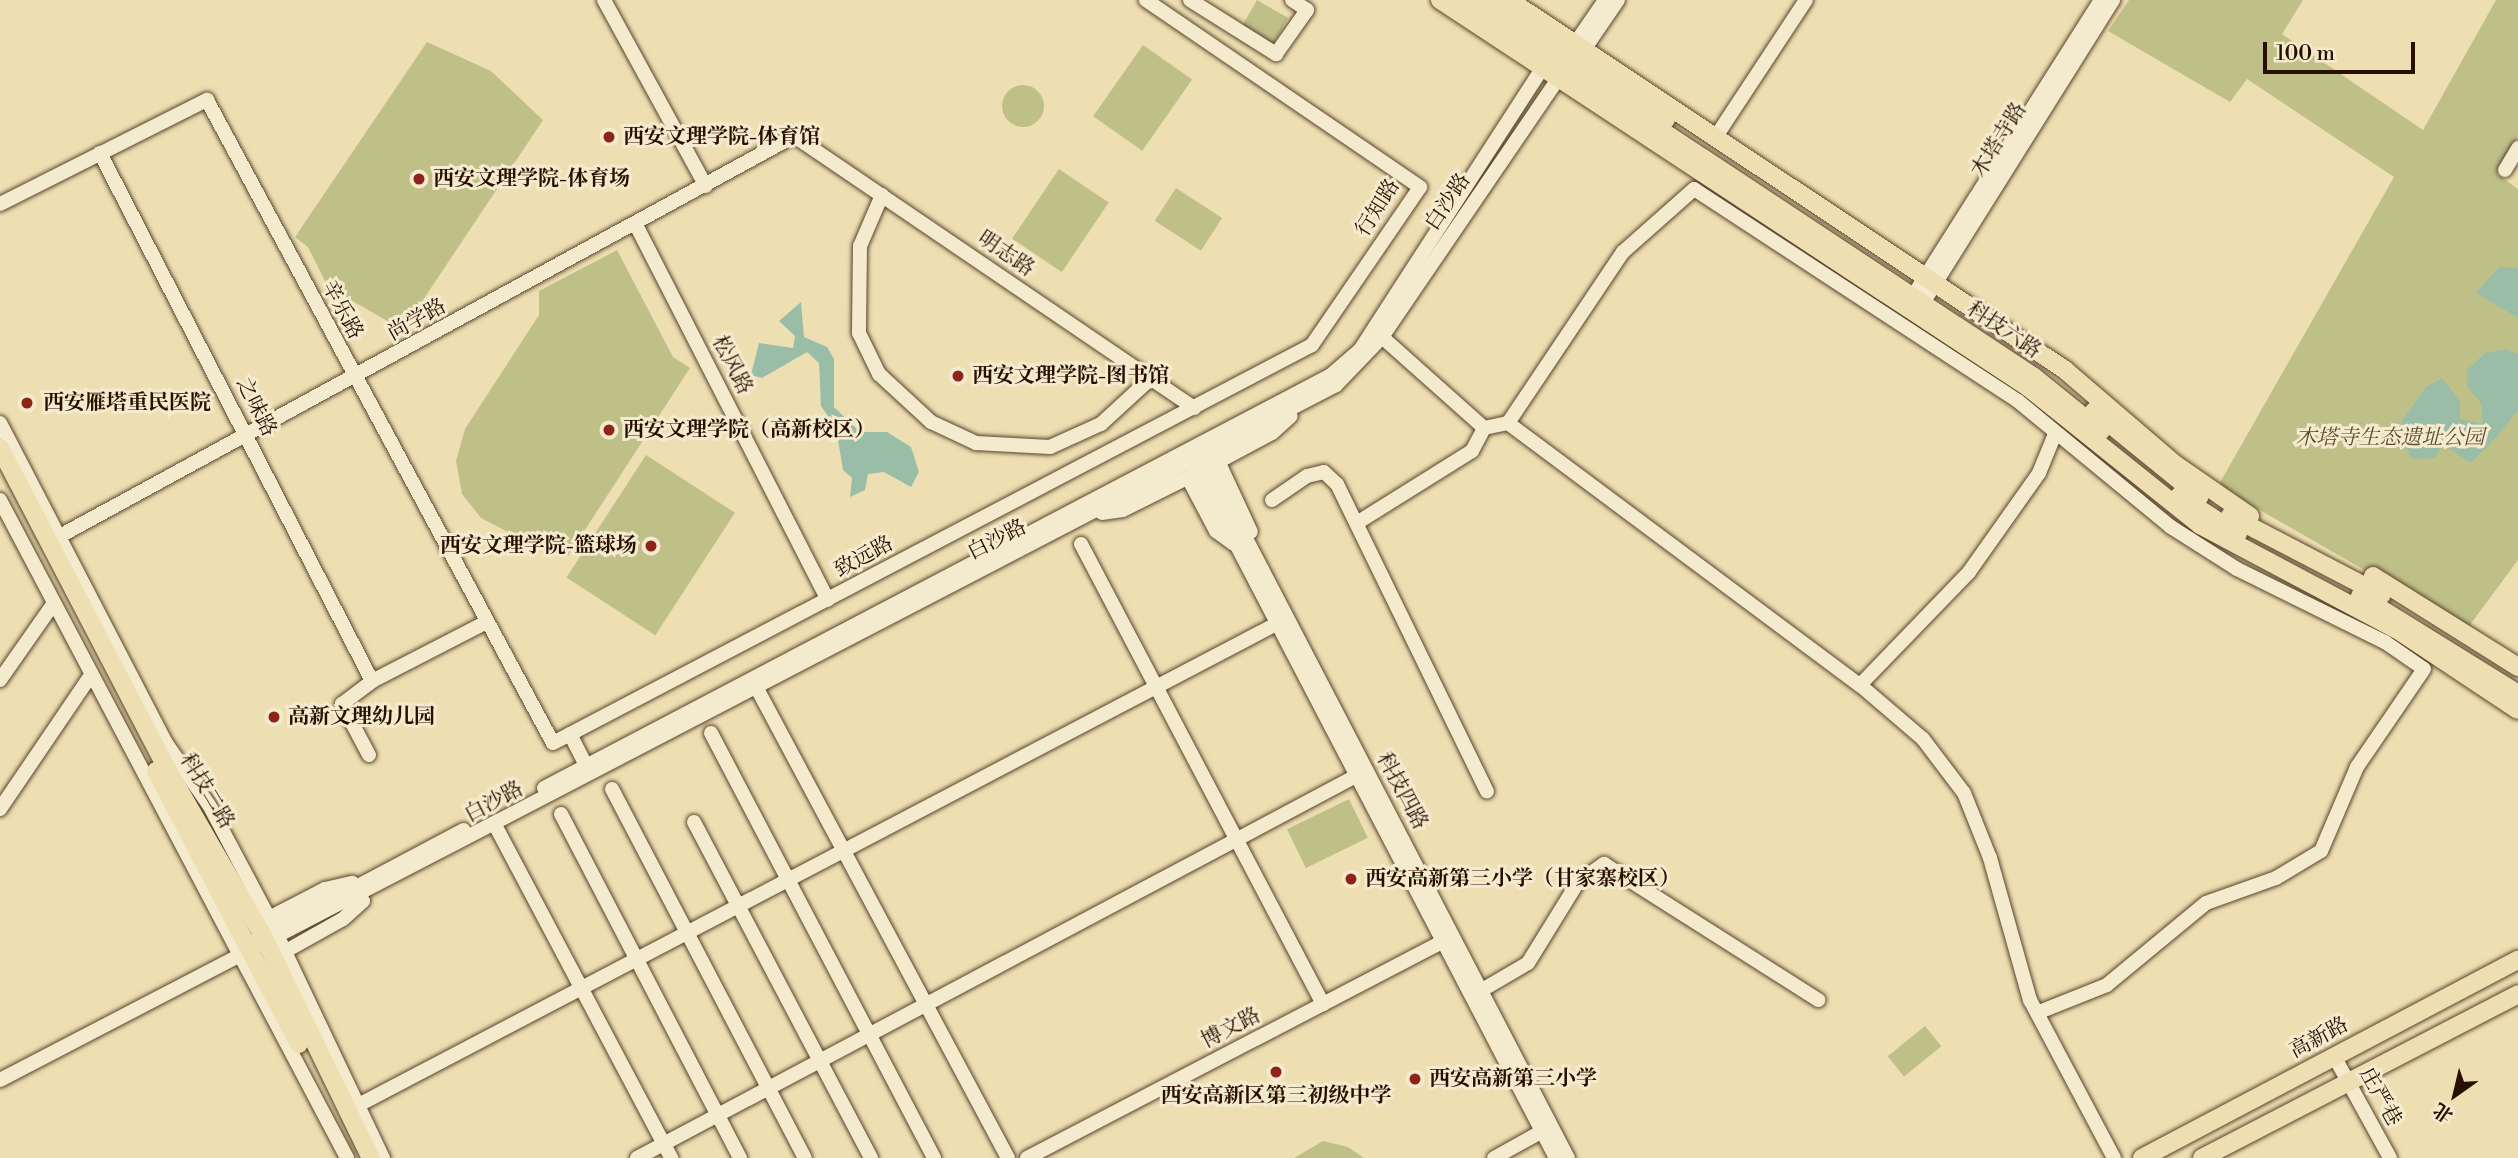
<!DOCTYPE html>
<meta charset="utf-8">
<style>
body{margin:0}
#map{position:relative;width:2518px;height:1158px;overflow:hidden;background:#eedfb2;font-family:"Libre Bodoni","Noto Serif SC",serif}
div>[style]{position:absolute}
.green>*{inset:0;background:#bfc088;transform-origin:0 0}
.round{border-radius:50%}
.water>*{inset:0;background:#9abda8}
.roads{filter:drop-shadow(0 0 2px #5a432c) drop-shadow(0 0 2px #5a432c)}
.minor>*{height:14px;margin:-7px;padding:0 7px;transform-origin:7px;border-radius:7px;background:#f4eacd}
.major>*{height:18px;margin:-9px;padding:0 9px;transform-origin:9px;border-radius:9px;background:#eedfb2}
.dots>*{width:19px;height:19px;translate:-50% -50%;box-sizing:border-box;border:4px solid #f4eacd;border-radius:50%}
span{translate:-50% -50%;white-space:nowrap;text-align:center;line-height:1.15;-webkit-text-stroke:6px #f4eacd;paint-order:stroke}
.poi-label{font-size:21px;color:#290f00;font-weight:700}
.left{translate:0 -50%;text-align:left}
.right{translate:-100% -50%;text-align:right}
.street-label{font-size:21px;color:#290f00}
.park-label{font-size:21px;color:#5e4d30;font-style:italic}
.north{position:absolute;left:2420px;top:1060px;width:70px;height:70px;-webkit-text-stroke:5px #f4eacd;paint-order:stroke;rotate:214deg;font-size:19px;font-weight:700;line-height:28px;text-align:center;color:#290f00}
.north::after{content:'';display:block;margin:auto;width:24px;height:32px;background:#290f00;clip-path:polygon(50% 0,100% 100%,50% 72%,0 100%)}
.scale{position:absolute;left:2263px;top:42px;width:152px;height:32px;box-sizing:border-box;border:4px solid #290f00;border-top:0;padding-left:9px;font-size:21px;line-height:24px;white-space:nowrap;color:#290f00;-webkit-text-stroke:5px #f4eacd;paint-order:stroke}
</style>
<div id="map">
<div class="green">
<i style="left:1257px;top:0;width:36px;height:30px;rotate:30deg"></i>
<i style="clip-path:polygon(2129px 0,2303px 0,2282px 34px,2423px 130px,2496px 0,2518px 0,2518px 136px,2497px 174px,2518px 189px,2518px 560px,2467px 629px,2218px 486px,2394px 177px,2247px 79px,2230px 102px,2108px 31px)"></i>
<i style="clip-path:polygon(427px 42px,491px 71px,543px 120px,403px 330px,328px 287px,308px 247px,295px 237px)"></i>
<i style="left:1143px;top:45px;width:60px;height:87px;rotate:35deg"></i>
<i class="round" style="left:1002px;top:85px;width:42px;height:42px"></i>
<i style="left:1059px;top:169px;width:60px;height:84px;rotate:34deg"></i>
<i style="left:1176px;top:188px;width:55px;height:39px;rotate:33deg"></i>
<i style="clip-path:polygon(617px 250px,673px 357px,690px 368px,568px 556px,534px 534px,510px 533px,481px 518px,462px 494px,456px 461px,465px 429px,539px 315px,539px 291px)"></i>
<i style="left:646px;top:455px;width:106px;height:146px;rotate:33deg"></i>
<i style="left:1349px;top:799px;width:43px;height:69px;rotate:64deg"></i>
<i style="left:1925px;top:1026px;width:26px;height:48px;rotate:51deg"></i>
<i style="clip-path:polygon(1323px 1141px,1348px 1147px,1364px 1158px,1294px 1158px)"></i>
</div>
<div class="water">
<i style="clip-path:polygon(2499px 267px,2518px 268px,2518px 318px,2476px 293px)"></i>
<i style="clip-path:polygon(801px 302px,804px 337px,827px 347px,834px 359px,834px 407px,860px 432px,887px 432px,911px 447px,919px 472px,911px 487px,884px 472px,868px 474px,865px 490px,850px 497px,852px 478px,843px 470px,836px 428px,821px 406px,819px 363px,807px 352px,762px 378px,751px 375px,759px 343px,793px 348px,795px 336px,779px 321px)"></i>
<i style="clip-path:polygon(2506px 349px,2518px 354px,2518px 410px,2498px 435px,2471px 463px,2443px 445px,2434px 458px,2413px 459px,2401px 441px,2402px 420px,2426px 387px,2442px 378px,2460px 401px,2460px 419px,2482px 424px,2482px 405px,2467px 386px,2467px 370px,2485px 353px)"></i>
</div>
<div class="roads">
<div class="minor">
<i style="left:604px;top:0;width:212px;rotate:61.3deg"></i>
<i style="left:1190px;top:0;width:102px;rotate:32.1deg"></i>
<i style="left:1276px;top:54px;width:54px;rotate:-54.8deg"></i>
<i style="left:1307px;top:10px;width:18px;rotate:-146deg"></i>
<i style="left:1570px;top:51px;width:62px;rotate:-55.5deg"></i>
<i style="left:1579px;top:57px;width:69px;rotate:-55.6deg"></i>
<i style="left:1715px;top:138px;width:165px;rotate:-56.6deg"></i>
<i style="left:100px;top:153px;width:594px;rotate:62.74deg"></i>
<i style="left:2505px;top:170px;width:26px;rotate:-59deg"></i>
<i style="left:882px;top:195px;width:56px;rotate:113.3deg"></i>
<i style="left:860px;top:246px;width:87px;rotate:90.7deg"></i>
<i style="left:859px;top:333px;width:46px;rotate:64deg"></i>
<i style="left:879px;top:374px;width:71px;rotate:42.7deg"></i>
<i style="left:931px;top:422px;width:50px;rotate:25deg"></i>
<i style="left:976px;top:443px;width:74px;rotate:3.1deg"></i>
<i style="left:1050px;top:447px;width:56px;rotate:-24.3deg"></i>
<i style="left:1101px;top:424px;width:68px;rotate:-42.6deg"></i>
<i style="left:0;top:204px;width:232px;rotate:-26.7deg"></i>
<i style="left:207px;top:100px;width:730px;rotate:61.72deg"></i>
<i style="left:553px;top:743px;width:857px;rotate:-27.67deg"></i>
<i style="left:1312px;top:345px;width:191px;rotate:-55.6deg"></i>
<i style="left:1420px;top:187px;width:332px;rotate:-145.7deg"></i>
<i style="left:636px;top:225px;width:421px;rotate:62.9deg"></i>
<i style="left:1913px;top:296px;width:351px;rotate:-57.6deg"></i>
<i style="left:1923px;top:303px;width:358px;rotate:-57.9deg"></i>
<i style="left:1382px;top:337px;width:137px;rotate:41.7deg"></i>
<i style="left:1484px;top:428px;width:25px;rotate:-12deg"></i>
<i style="left:1508px;top:423px;width:439px;rotate:36.7deg"></i>
<i style="left:1860px;top:685px;width:83px;rotate:40.6deg"></i>
<i style="left:1923px;top:739px;width:68px;rotate:52.8deg"></i>
<i style="left:1964px;top:793px;width:70px;rotate:68.2deg"></i>
<i style="left:1990px;top:858px;width:148px;rotate:74.3deg"></i>
<i style="left:2030px;top:1000px;width:179px;rotate:62deg"></i>
<i style="left:0;top:423px;width:360px;rotate:62.6deg"></i>
<i style="left:166px;top:743px;width:75px;rotate:55.3deg"></i>
<i style="left:209px;top:805px;width:128px;rotate:62deg"></i>
<i style="left:269px;top:918px;width:266px;rotate:64.6deg"></i>
<i style="left:1508px;top:423px;width:206px;rotate:-56.1deg"></i>
<i style="left:1623px;top:252px;width:95px;rotate:-41.6deg"></i>
<i style="left:1694px;top:189px;width:387px;rotate:33.2deg"></i>
<i style="left:2018px;top:401px;width:198px;rotate:39.5deg"></i>
<i style="left:2171px;top:527px;width:78px;rotate:32.5deg"></i>
<i style="left:2237px;top:569px;width:165px;rotate:26.3deg"></i>
<i style="left:2385px;top:642px;width:47px;rotate:34.7deg"></i>
<i style="left:2424px;top:669px;width:119px;rotate:124.4deg"></i>
<i style="left:2357px;top:767px;width:91px;rotate:113.2deg"></i>
<i style="left:2321px;top:851px;width:52px;rotate:149deg"></i>
<i style="left:2276px;top:878px;width:74px;rotate:160.3deg"></i>
<i style="left:2206px;top:903px;width:129px;rotate:140.4deg"></i>
<i style="left:2107px;top:985px;width:75px;rotate:158.2deg"></i>
<i style="left:1199px;top:448px;width:800px;rotate:62.54deg"></i>
<i style="left:1189px;top:454px;width:794px;rotate:62.47deg"></i>
<i style="left:1218px;top:461px;width:78px;rotate:65.1deg"></i>
<i style="left:1188px;top:478px;width:60px;rotate:62.2deg"></i>
<i style="left:1216px;top:531px;width:22px;rotate:36deg"></i>
<i style="left:0;top:500px;width:744px;rotate:62.19deg"></i>
<i style="left:1272px;top:500px;width:42px;rotate:-34.4deg"></i>
<i style="left:1307px;top:476px;width:17px;rotate:-13deg"></i>
<i style="left:1324px;top:472px;width:18px;rotate:43deg"></i>
<i style="left:1337px;top:484px;width:342px;rotate:64deg"></i>
<i style="left:1102px;top:513px;width:21px;rotate:-8deg"></i>
<i style="left:1123px;top:510px;width:85px;rotate:-26.6deg"></i>
<i style="left:1199px;top:472px;width:83px;rotate:-28.1deg"></i>
<i style="left:1272px;top:433px;width:25px;rotate:-42deg"></i>
<i style="left:1360px;top:521px;width:132px;rotate:-32deg"></i>
<i style="left:1472px;top:451px;width:26px;rotate:-62deg"></i>
<i style="left:58px;top:537px;width:838px;rotate:-28.58deg"></i>
<i style="left:794px;top:136px;width:484px;rotate:34.2deg"></i>
<i style="left:1081px;top:544px;width:520px;rotate:62.25deg"></i>
<i style="left:0;top:680px;width:94px;rotate:-55deg"></i>
<i style="left:753px;top:681px;width:541px;rotate:61.87deg"></i>
<i style="left:1860px;top:685px;width:157px;rotate:-46deg"></i>
<i style="left:1969px;top:572px;width:121px;rotate:-54.7deg"></i>
<i style="left:2039px;top:473px;width:42px;rotate:-67.7deg"></i>
<i style="left:711px;top:733px;width:480px;rotate:62.3deg"></i>
<i style="left:570px;top:734px;width:36px;rotate:63deg"></i>
<i style="left:369px;top:755px;width:58px;rotate:-117.9deg"></i>
<i style="left:342px;top:704px;width:38px;rotate:-37deg"></i>
<i style="left:372px;top:681px;width:129px;rotate:-27.2deg"></i>
<i style="left:544px;top:788px;width:889px;rotate:-27.69deg"></i>
<i style="left:1331px;top:375px;width:38px;rotate:-41deg"></i>
<i style="left:1360px;top:350px;width:344px;rotate:-57.1deg"></i>
<i style="left:612px;top:789px;width:416px;rotate:62.4deg"></i>
<i style="left:0;top:809px;width:162px;rotate:-55.8deg"></i>
<i style="left:561px;top:814px;width:388px;rotate:62.5deg"></i>
<i style="left:694px;top:822px;width:380px;rotate:62.2deg"></i>
<i style="left:495px;top:825px;width:377px;rotate:62.1deg"></i>
<i style="left:269px;top:918px;width:63px;rotate:-27.4deg"></i>
<i style="left:325px;top:889px;width:28px;rotate:-13deg"></i>
<i style="left:256px;top:940px;width:235px;rotate:-27.9deg"></i>
<i style="left:286px;top:951px;width:65px;rotate:-29.3deg"></i>
<i style="left:343px;top:919px;width:27px;rotate:-42deg"></i>
<i style="left:1482px;top:990px;width:53px;rotate:-30.4deg"></i>
<i style="left:1528px;top:963px;width:95px;rotate:-58.3deg"></i>
<i style="left:1578px;top:882px;width:32px;rotate:-35deg"></i>
<i style="left:1604px;top:864px;width:254px;rotate:32.4deg"></i>
<i style="left:2334px;top:1056px;width:116px;rotate:61.2deg"></i>
<i style="left:0;top:1080px;width:1506px;rotate:-27.48deg"></i>
<i style="left:1336px;top:385px;width:66px;rotate:-46.2deg"></i>
<i style="left:1382px;top:337px;width:323px;rotate:-55.7deg"></i>
<i style="left:347px;top:1111px;width:1051px;rotate:-27.66deg"></i>
<i style="left:637px;top:1158px;width:816px;rotate:-27.98deg"></i>
<i style="left:1027px;top:1158px;width:478px;rotate:-27.5deg"></i>
<i style="left:1494px;top:1158px;width:64px;rotate:-29deg"></i>
</div>
<div class="major">
<i style="left:1440px;top:0;width:705px;rotate:33.37deg"></i>
<i style="left:2029px;top:388px;width:219px;rotate:38.7deg"></i>
<i style="left:2200px;top:525px;width:222px;rotate:28deg"></i>
<i style="left:2396px;top:629px;width:146px;rotate:33.6deg"></i>
<i style="left:1464px;top:0;width:683px;rotate:33.48deg"></i>
<i style="left:2034px;top:377px;width:86px;rotate:38.9deg"></i>
<i style="left:1486px;top:0;width:216px;rotate:33.7deg"></i>
<i style="left:1509px;top:0;width:668px;rotate:33.64deg"></i>
<i style="left:2065px;top:370px;width:146px;rotate:40.6deg"></i>
<i style="left:2176px;top:465px;width:90px;rotate:34.6deg"></i>
<i style="left:2094px;top:411px;width:136px;rotate:39.1deg"></i>
<i style="left:0;top:448px;width:362px;rotate:62.5deg"></i>
<i style="left:167px;top:769px;width:193px;rotate:60.1deg"></i>
<i style="left:263px;top:936px;width:247px;rotate:64.1deg"></i>
<i style="left:2179px;top:496px;width:70px;rotate:32.8deg"></i>
<i style="left:2230px;top:516px;width:171px;rotate:27.5deg"></i>
<i style="left:2373px;top:576px;width:171px;rotate:32.1deg"></i>
<i style="left:2360px;top:596px;width:186px;rotate:31.8deg"></i>
<i style="left:156px;top:771px;width:308px;rotate:62.4deg"></i>
<i style="left:2142px;top:1158px;width:425px;rotate:-27.8deg"></i>
<i style="left:2202px;top:1158px;width:356px;rotate:-27.4deg"></i>
</div>
</div>
<div class="dots">
<i style="left:609px;top:137px;background:#8f2418"></i>
<i style="left:419px;top:179px;background:#8f2418"></i>
<i style="left:958px;top:376px;background:#8f2418"></i>
<i style="left:27px;top:403px;background:#8f2418"></i>
<i style="left:609px;top:430px;background:#8f2418"></i>
<i style="left:651px;top:546px;background:#8f2418"></i>
<i style="left:274px;top:717px;background:#8f2418"></i>
<i style="left:1351px;top:879px;background:#8f2418"></i>
<i style="left:1276px;top:1072px;background:#8f2418"></i>
<i style="left:1415px;top:1079px;background:#8f2418"></i>
</div>
<div class="poi-label">
<span class="left" style="left:623px;top:137px">西安文理学院-体育馆</span>
<span class="left" style="left:433px;top:179px">西安文理学院-体育场</span>
<span class="left" style="left:972px;top:376px">西安文理学院-图书馆</span>
<span class="left" style="left:43px;top:403px">西安雁塔重民医院</span>
<span class="left" style="left:623px;top:430px">西安文理学院（高新校区）</span>
<span class="right" style="left:637px;top:546px">西安文理学院-篮球场</span>
<span class="left" style="left:288px;top:717px">高新文理幼儿园</span>
<span class="left" style="left:1365px;top:879px">西安高新第三小学（甘家寨校区）</span>
<span class="left" style="left:1429px;top:1079px">西安高新第三小学</span>
<span style="left:1276px;top:1096px">西安高新区第三初级中学</span>
</div>
<div class="street-label">
<span style="left:1999px;top:140px;rotate:-58deg">木塔寺路</span>
<span style="left:1448px;top:202px;rotate:-56deg">白沙路</span>
<span style="left:1378px;top:208px;rotate:-58deg">行知路</span>
<span style="left:1006px;top:254px;rotate:34deg">明志路</span>
<span style="left:342px;top:310px;rotate:62deg">辛乐路</span>
<span style="left:417px;top:320px;rotate:-29deg">尚学路</span>
<span style="left:2004px;top:330px;rotate:34deg">科技六路</span>
<span style="left:732px;top:365px;rotate:63deg">松风路</span>
<span style="left:256px;top:407px;rotate:63deg">之味路</span>
<span style="left:997px;top:540px;rotate:-27deg">白沙路</span>
<span style="left:864px;top:557px;rotate:-28deg">致远路</span>
<span style="left:207px;top:791px;rotate:59deg">科技二路</span>
<span style="left:1402px;top:791px;rotate:62deg">科技四路</span>
<span style="left:494px;top:802px;rotate:-28deg">白沙路</span>
<span style="left:1231px;top:1028px;rotate:-27deg">博文路</span>
<span style="left:2319px;top:1038px;rotate:-28deg">高新路</span>
<span style="left:2380px;top:1097px;rotate:61deg">庄严巷</span>
</div>
<div class="park-label">
<span style="left:2390px;top:438px">木塔寺生态遗址公园</span>
</div>
<div class="north">北</div>
<div class="scale">100 m</div>
</div>
